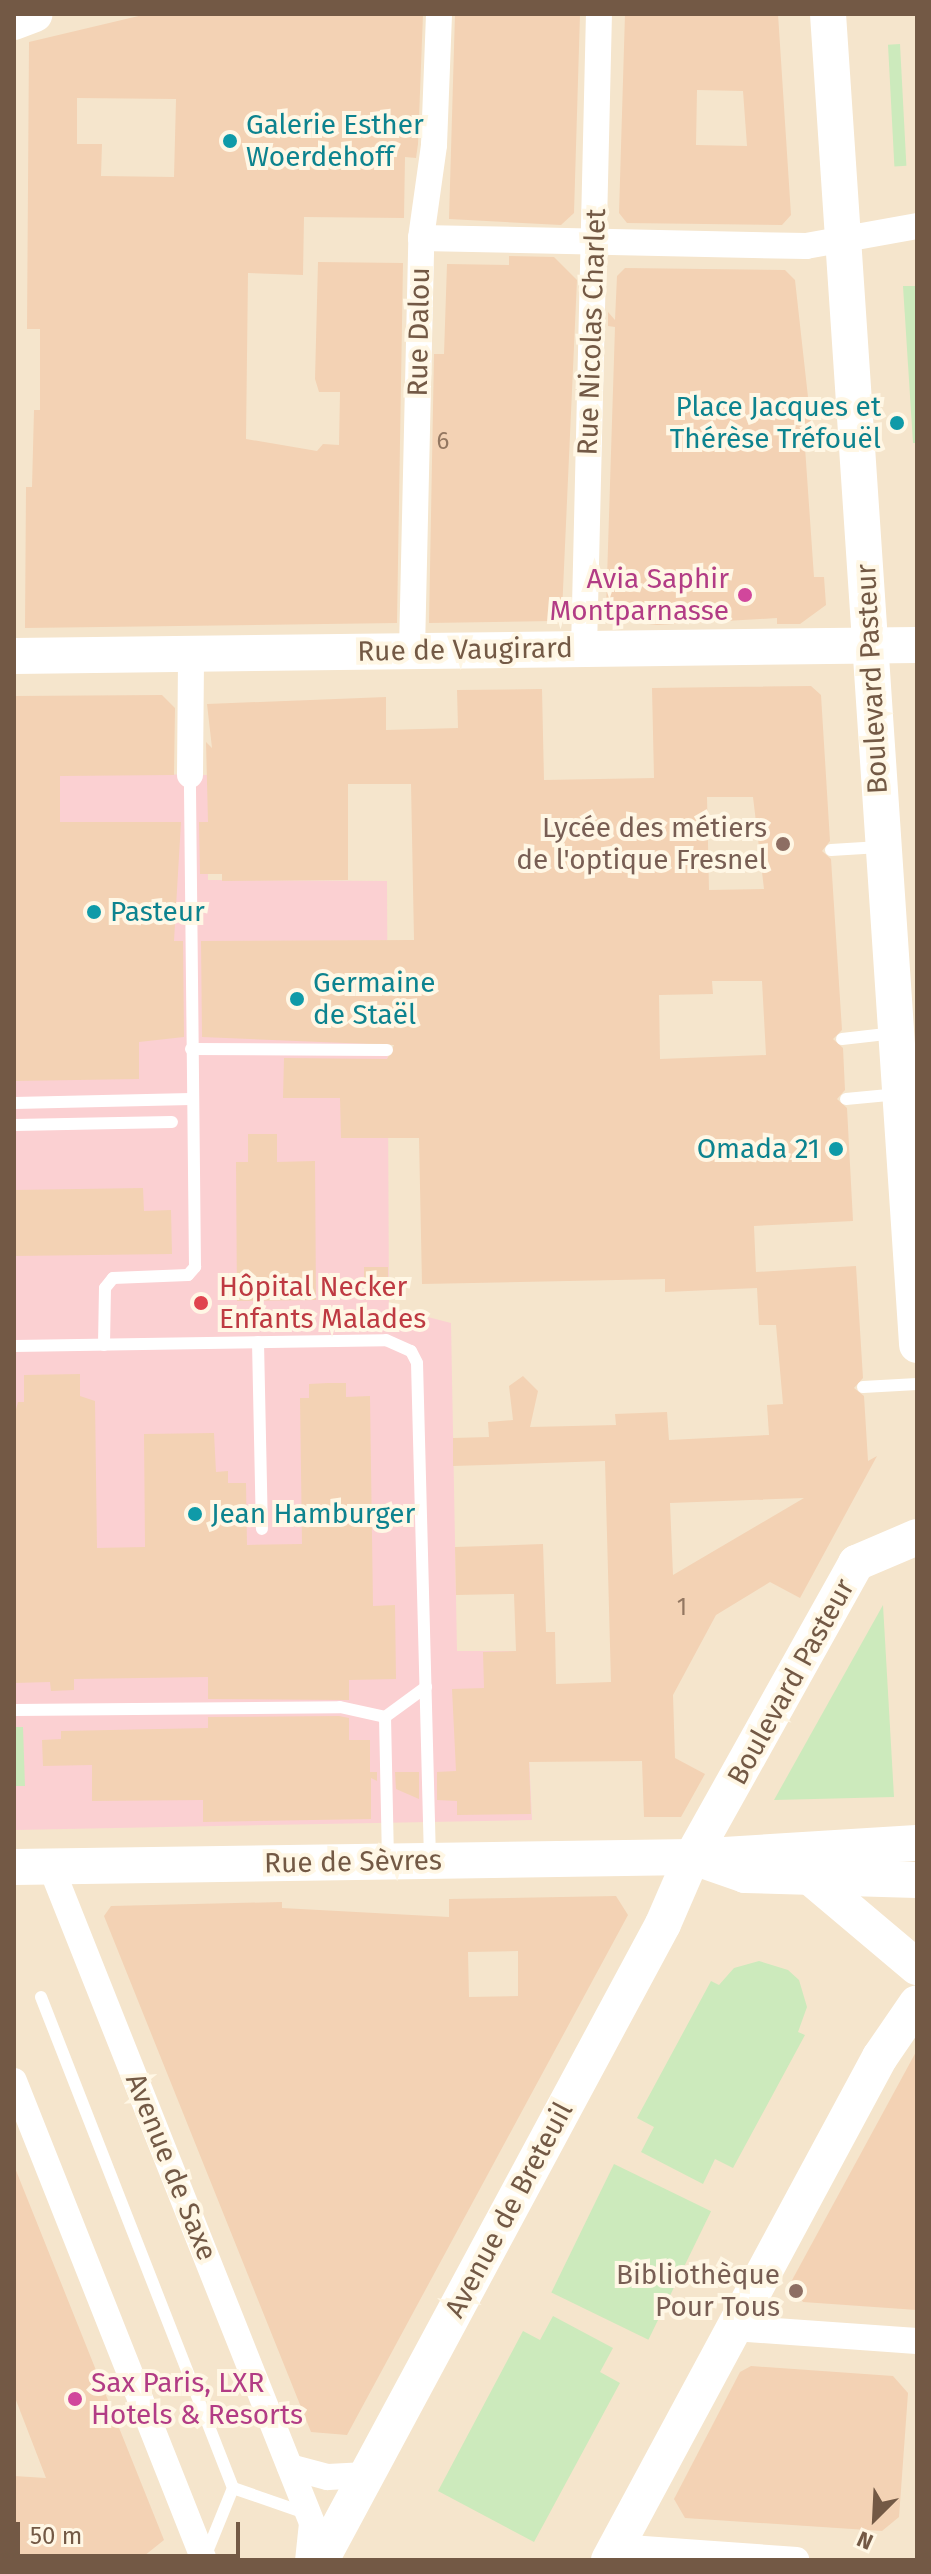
<!DOCTYPE html>
<meta charset="utf-8">
<style>
body{margin:0}
#map{position:relative;width:931px;height:2574px;overflow:hidden;background:#fdf3de;font-family:"Fira Sans",sans-serif}
div>[style]{position:absolute}
.residential>*{inset:0;background:#f5e5cc;transform-origin:0 0}
.medical>*{inset:0;background:#fbd0d2}
.green>*{inset:0;background:#cceabc;transform-origin:0 0}
.building>*{inset:0;background:#f3d2b4;transform-origin:0 0}
.lane>*{height:12px;margin:-6px;padding:0 6px;transform-origin:6px;border-radius:6px;background:#fff}
.street>*{height:26px;margin:-13px;padding:0 13px;transform-origin:13px;border-radius:13px;background:#fff}
.secondary>*{height:36px;margin:-18px;padding:0 18px;transform-origin:18px;border-radius:18px;background:#fff}
.dots>*{width:22px;height:22px;translate:-50% -50%;box-sizing:border-box;border:4px solid #fff7e5;border-radius:50%}
span{translate:-50% -50%;white-space:nowrap;text-align:center;line-height:1.15;-webkit-text-stroke:8px #fff7e5;paint-order:stroke}
.number-label{font-size:24px;color:#937761}
.number-label span{-webkit-text-stroke-width:0}
.culture-label{font-size:28px;color:#0d838f}
.left{translate:0 -50%;text-align:left}
.right{translate:-100% -50%;text-align:right}
.street-label{font-size:28px;color:#735945}
.hotel-label{font-size:28px;color:#b23c85}
.education-label{font-size:28px;color:#785e54}
.health-label{font-size:28px;color:#be3a42}
.frame{position:absolute;inset:0;border:16px solid #735945;pointer-events:none}
.north{position:absolute;left:835px;top:2478px;width:80px;height:80px;-webkit-text-stroke:6px #fff7e5;paint-order:stroke;rotate:204deg;font-size:22px;font-weight:700;line-height:32px;text-align:center;color:#735945}
.north::after{content:'';display:block;margin:auto;width:28px;height:36px;background:#735945;clip-path:polygon(50% 0,100% 100%,50% 72%,0 100%)}
.scale{position:absolute;left:16px;top:2522px;width:224px;height:36px;box-sizing:border-box;border:4px solid #735945;border-top:0;padding-left:10px;font-size:24px;line-height:28px;white-space:nowrap;color:#735945;-webkit-text-stroke:6px #fff7e5;paint-order:stroke}
</style>
<div id="map">
<div class="residential">
<i style="left:14px;top:14px;width:903px;height:2546px"></i>
</div>
<div class="medical">
<i style="clip-path:polygon(14px 772px,208px 775px,208px 880px,387px 881px,389px 1307px,451px 1323px,457px 1651px,524px 1651px,532px 1820px,14px 1830px)"></i>
</div>
<div class="green">
<i style="left:900px;top:44px;width:122px;height:12px;rotate:87deg"></i>
<i style="clip-path:polygon(903px 286px,915px 286px,917px 443px,913px 443px)"></i>
<i style="clip-path:polygon(883px 1605px,894px 1797px,774px 1800px)"></i>
<i style="clip-path:polygon(14px 1727px,23px 1727px,25px 1786px,14px 1786px)"></i>
<i style="clip-path:polygon(759px 1961px,788px 1970px,799px 1980px,807px 2007px,798px 2032px,805px 2035px,733px 2168px,715px 2159px,703px 2184px,641px 2152px,654px 2127px,637px 2118px,711px 1981px,719px 1985px,734px 1968px)"></i>
<i style="left:614px;top:2164px;width:108px;height:143px;rotate:26deg"></i>
<i style="clip-path:polygon(553px 2316px,613px 2348px,600px 2372px,620px 2383px,534px 2542px,438px 2491px,523px 2331px,540px 2340px)"></i>
</div>
<div class="building">
<i style="clip-path:polygon(evenodd,147px 14px,423px 14px,418px 144px,416px 158px,405px 157px,404px 218px,304px 217px,303px 275px,248px 273px,246px 439px,317px 451px,323px 444px,339px 445px,340px 392px,319px 392px,315px 379px,318px 262px,403px 263px,397px 623px,25px 628px,26px 487px,32px 487px,34px 410px,40px 410px,40px 329px,27px 329px,29px 42px,147px 14px,77px 98px,176px 99px,174px 177px,101px 176px,102px 144px,77px 144px,77px 98px)"></i>
<i style="clip-path:polygon(455px 14px,580px 14px,574px 213px,561px 225px,449px 219px)"></i>
<i style="clip-path:polygon(evenodd,625px 14px,778px 14px,791px 215px,782px 225px,627px 223px,619px 213px,625px 14px,697px 90px,743px 91px,747px 146px,696px 145px,697px 90px)"></i>
<i style="clip-path:polygon(509px 256px,554px 257px,577px 280px,562px 612px,552px 621px,429px 623px,434px 354px,444px 354px,447px 264px,509px 265px)"></i>
<i style="clip-path:polygon(625px 268px,785px 270px,795px 280px,812px 433px,804px 433px,814px 577px,824px 577px,826px 605px,800px 624px,777px 624px,777px 618px,657px 625px,616px 620px,606px 610px,615px 327px,608px 326px,608px 312px,615px 320px,617px 276px)"></i>
<i style="clip-path:polygon(evenodd,811px 686px,821px 695px,830px 841px,822px 851px,831px 859px,842px 1030px,833px 1039px,843px 1048px,845px 1090px,837px 1099px,847px 1108px,853px 1221px,754px 1226px,756px 1272px,856px 1266px,863px 1378px,854px 1388px,864px 1396px,868px 1461px,877px 1456px,800px 1598px,770px 1582px,716px 1615px,673px 1695px,675px 1758px,705px 1774px,681px 1817px,644px 1817px,642px 1761px,529px 1762px,531px 1814px,457px 1815px,457px 1801px,437px 1800px,437px 1772px,456px 1771px,452px 1689px,484px 1688px,483px 1652px,516px 1651px,514px 1594px,456px 1595px,455px 1547px,543px 1544px,546px 1632px,555px 1632px,556px 1684px,611px 1682px,605px 1461px,453px 1466px,453px 1438px,489px 1437px,488px 1422px,513px 1420px,509px 1386px,523px 1376px,538px 1391px,530px 1427px,616px 1425px,615px 1414px,667px 1412px,669px 1440px,769px 1435px,767px 1405px,783px 1404px,776px 1325px,759px 1325px,757px 1288px,665px 1292px,665px 1279px,422px 1284px,419px 1138px,341px 1138px,340px 1098px,283px 1098px,284px 1058px,387px 1059px,394px 1045px,202px 1037px,201px 941px,414px 940px,411px 784px,348px 784px,348px 880px,222px 881px,222px 874px,200px 874px,199px 822px,208px 822px,206px 742px,212px 748px,207px 704px,386px 697px,386px 730px,458px 728px,457px 690px,542px 689px,544px 780px,654px 778px,652px 688px,811px 686px,707px 797px,753px 797px,764px 889px,709px 890px,707px 797px,811px 686px,712px 981px,762px 981px,766px 1055px,660px 1059px,659px 995px,713px 994px,712px 981px,811px 686px,804px 1498px,673px 1575px,670px 1503px,804px 1498px)"></i>
<i style="clip-path:polygon(162px 695px,175px 708px,174px 775px,60px 776px,60px 822px,181px 822px,174px 941px,183px 941px,184px 1037px,139px 1042px,139px 1079px,14px 1081px,14px 696px)"></i>
<i style="clip-path:polygon(248px 1134px,277px 1134px,277px 1162px,315px 1161px,316px 1300px,237px 1301px,236px 1162px,248px 1162px)"></i>
<i style="clip-path:polygon(143px 1188px,144px 1211px,171px 1210px,172px 1254px,14px 1256px,14px 1190px)"></i>
<i style="left:364px;top:1267px;width:24px;height:33px"></i>
<i style="clip-path:polygon(80px 1374px,80px 1396px,95px 1401px,97px 1548px,145px 1547px,144px 1434px,214px 1433px,216px 1472px,228px 1471px,228px 1483px,246px 1483px,247px 1545px,302px 1544px,300px 1398px,309px 1398px,309px 1384px,328px 1383px,346px 1383px,346px 1397px,370px 1396px,373px 1606px,395px 1605px,396px 1679px,349px 1680px,349px 1700px,208px 1699px,208px 1677px,74px 1679px,74px 1690px,51px 1691px,50px 1682px,14px 1683px,14px 1417px,18px 1402px,24px 1402px,24px 1375px)"></i>
<i style="clip-path:polygon(339px 1716px,349px 1718px,349px 1740px,370px 1740px,370px 1772px,377px 1772px,377px 1781px,371px 1778px,371px 1819px,203px 1822px,203px 1800px,92px 1801px,92px 1765px,43px 1766px,42px 1740px,61px 1739px,61px 1731px,208px 1728px,208px 1717px)"></i>
<i style="clip-path:polygon(395px 1772px,419px 1772px,419px 1799px,396px 1789px)"></i>
<i style="clip-path:polygon(evenodd,616px 1896px,628px 1915px,347px 2435px,311px 2432px,104px 1916px,111px 1906px,282px 1902px,282px 1908px,449px 1917px,449px 1899px,616px 1896px,518px 1951px,518px 1996px,469px 1997px,468px 1952px,518px 1951px)"></i>
<i style="clip-path:polygon(917px 2050px,917px 2310px,803px 2302px,791px 2282px)"></i>
<i style="clip-path:polygon(15px 2168px,164px 2540px,139px 2560px,14px 2560px,14px 2476px,46px 2478px,14px 2395px)"></i>
<i style="clip-path:polygon(751px 2366px,893px 2376px,908px 2393px,899px 2517px,882px 2531px,685px 2518px,674px 2499px,740px 2372px)"></i>
</div>
<div class="lane">
<i style="left:831px;top:850px;width:49px;rotate:-3.5deg"></i>
<i style="left:842px;top:1039px;width:53px;rotate:-6.5deg"></i>
<i style="left:191px;top:1049px;width:196px;rotate:0.3deg"></i>
<i style="left:846px;top:1099px;width:53px;rotate:-5.4deg"></i>
<i style="left:14px;top:1103px;width:177px;rotate:-1.3deg"></i>
<i style="left:14px;top:1125px;width:158px;rotate:-1.1deg"></i>
<i style="left:258px;top:1342px;width:187px;rotate:88.8deg"></i>
<i style="left:104px;top:1345px;width:57px;rotate:-89deg"></i>
<i style="left:105px;top:1288px;width:13px;rotate:-51deg"></i>
<i style="left:113px;top:1278px;width:75px;rotate:-2.3deg"></i>
<i style="left:188px;top:1275px;width:11px;rotate:-49deg"></i>
<i style="left:195px;top:1267px;width:492px;rotate:-90.6deg"></i>
<i style="left:14px;top:1346px;width:372px;rotate:-0.9deg"></i>
<i style="left:386px;top:1340px;width:27px;rotate:24deg"></i>
<i style="left:411px;top:1351px;width:13px;rotate:63deg"></i>
<i style="left:417px;top:1363px;width:495px;rotate:88.5deg"></i>
<i style="left:863px;top:1387px;width:54px;rotate:-3.2deg"></i>
<i style="left:14px;top:1710px;width:326px;rotate:-0.5deg"></i>
<i style="left:340px;top:1707px;width:46px;rotate:12.5deg"></i>
<i style="left:385px;top:1717px;width:141px;rotate:88.8deg"></i>
<i style="left:385px;top:1717px;width:51px;rotate:-36.2deg"></i>
<i style="left:41px;top:1997px;width:527px;rotate:68.64deg"></i>
<i style="left:233px;top:2488px;width:74px;rotate:112.1deg"></i>
<i style="left:233px;top:2488px;width:76px;rotate:19.1deg"></i>
</div>
<div class="street">
<i style="left:421px;top:238px;width:385px;rotate:1.2deg"></i>
<i style="left:806px;top:246px;width:113px;rotate:-10.2deg"></i>
<i style="left:584px;top:649px;width:635px;rotate:-88.65deg"></i>
<i style="left:412px;top:650px;width:412px;rotate:-88.7deg"></i>
<i style="left:421px;top:238px;width:94px;rotate:-82deg"></i>
<i style="left:434px;top:145px;width:131px;rotate:-87.8deg"></i>
<i style="left:190px;top:775px;width:120px;rotate:-89.5deg"></i>
<i style="left:51px;top:1867px;width:706px;rotate:68.3deg"></i>
<i style="left:312px;top:2523px;width:37px;rotate:96deg"></i>
<i style="left:14px;top:2081px;width:515px;rotate:68.36deg"></i>
<i style="left:734px;top:2328px;width:183px;rotate:4.1deg"></i>
<i style="left:290px;top:2467px;width:39px;rotate:15deg"></i>
<i style="left:328px;top:2477px;width:38px;rotate:-3deg"></i>
<i style="left:616px;top:2547px;width:181px;rotate:4.1deg"></i>
</div>
<div class="secondary">
<i style="left:828px;top:14px;width:1334px;rotate:86.17deg"></i>
<i style="left:14px;top:22px;width:22px;rotate:-21deg"></i>
<i style="left:14px;top:656px;width:903px;rotate:-0.7deg"></i>
<i style="left:705px;top:1861px;width:42px;rotate:19.3deg"></i>
<i style="left:745px;top:1875px;width:172px;rotate:1.7deg"></i>
<i style="left:14px;top:1867px;width:678px;rotate:-0.85deg"></i>
<i style="left:692px;top:1857px;width:225px;rotate:-3.6deg"></i>
<i style="left:810px;top:1877px;width:140px;rotate:40.1deg"></i>
<i style="left:321px;top:2560px;width:722px;rotate:-61.73deg"></i>
<i style="left:663px;top:1924px;width:73px;rotate:-66.6deg"></i>
<i style="left:692px;top:1857px;width:337px;rotate:-60.8deg"></i>
<i style="left:856px;top:1563px;width:66px;rotate:-23.1deg"></i>
<i style="left:609px;top:2560px;width:571px;rotate:-61.69deg"></i>
<i style="left:880px;top:2057px;width:65px;rotate:-55.6deg"></i>
</div>
<div class="dots">
<i style="left:230px;top:141px;background:#0f9aa8"></i>
<i style="left:897px;top:423px;background:#0f9aa8"></i>
<i style="left:745px;top:595px;background:#d1479c"></i>
<i style="left:783px;top:844px;background:#8d6e63"></i>
<i style="left:94px;top:912px;background:#0f9aa8"></i>
<i style="left:297px;top:999px;background:#0f9aa8"></i>
<i style="left:836px;top:1149px;background:#0f9aa8"></i>
<i style="left:201px;top:1303px;background:#e0444e"></i>
<i style="left:195px;top:1514px;background:#0f9aa8"></i>
<i style="left:796px;top:2291px;background:#8d6e63"></i>
<i style="left:75px;top:2399px;background:#d1479c"></i>
</div>
<div class="number-label">
<span style="left:443px;top:442px">6</span>
<span style="left:682px;top:1608px">1</span>
</div>
<div class="culture-label">
<span class="left" style="left:246px;top:141px">Galerie Esther<br>Woerdehoff</span>
<span class="right" style="left:881px;top:423px">Place Jacques et<br>Thérèse Tréfouël</span>
<span class="left" style="left:110px;top:912px">Pasteur</span>
<span class="left" style="left:313px;top:999px">Germaine<br>de Staël</span>
<span class="right" style="left:820px;top:1149px">Omada 21</span>
<span class="left" style="left:211px;top:1514px">Jean Hamburger</span>
</div>
<div class="street-label">
<span style="left:419px;top:332px;rotate:-89deg">Rue Dalou</span>
<span style="left:592px;top:332px;rotate:-88deg">Rue Nicolas Charlet</span>
<span style="left:465px;top:650px;rotate:-1deg">Rue de Vaugirard</span>
<span style="left:872px;top:679px;rotate:-93deg">Boulevard Pasteur</span>
<span style="left:791px;top:1682px;rotate:-61deg">Boulevard Pasteur</span>
<span style="left:353px;top:1862px;rotate:-1deg">Rue de Sèvres</span>
<span style="left:171px;top:2167px;rotate:68deg">Avenue de Saxe</span>
<span style="left:509px;top:2210px;rotate:-62deg">Avenue de Breteuil</span>
</div>
<div class="hotel-label">
<span class="right" style="left:729px;top:595px">Avia Saphir<br>Montparnasse</span>
<span class="left" style="left:91px;top:2399px">Sax Paris, LXR<br>Hotels &amp; Resorts</span>
</div>
<div class="education-label">
<span class="right" style="left:767px;top:844px">Lycée des métiers<br>de l'optique Fresnel</span>
<span class="right" style="left:780px;top:2291px">Bibliothèque<br>Pour Tous</span>
</div>
<div class="health-label">
<span class="left" style="left:219px;top:1303px">Hôpital Necker<br>Enfants Malades</span>
</div>
<div class="frame"></div>
<div class="north">N</div>
<div class="scale">50 m</div>
</div>
